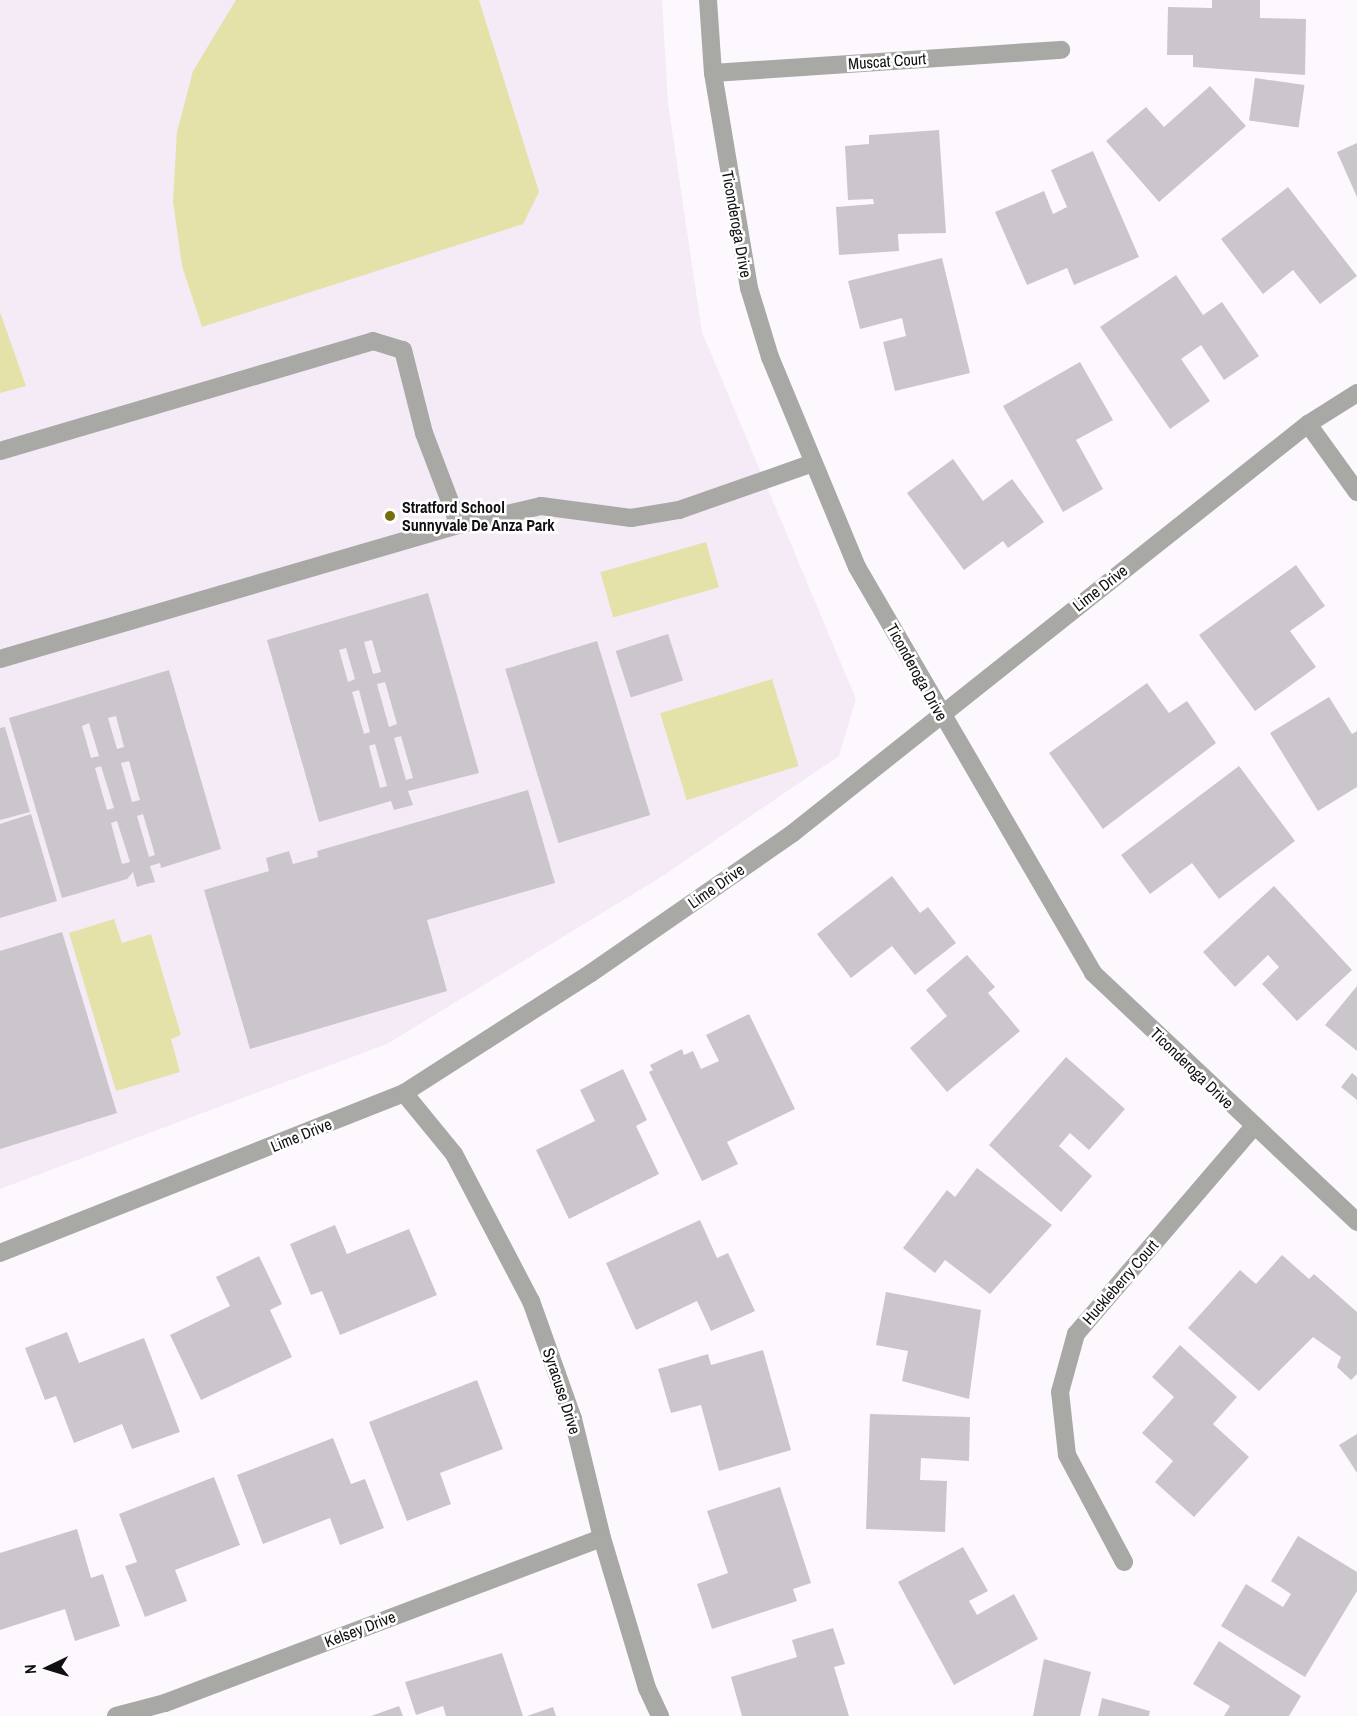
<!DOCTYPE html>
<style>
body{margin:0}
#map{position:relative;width:1357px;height:1716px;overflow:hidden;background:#fdf8fe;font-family:"Archivo Narrow",sans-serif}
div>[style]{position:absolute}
.built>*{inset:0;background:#f4ebf7}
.green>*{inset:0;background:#e4e2a8;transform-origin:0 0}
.building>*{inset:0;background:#cbc6cc;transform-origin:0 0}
.minor>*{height:18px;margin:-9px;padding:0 9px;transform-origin:9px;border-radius:9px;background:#a8a8a5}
.dots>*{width:16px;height:16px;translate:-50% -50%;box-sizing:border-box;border:3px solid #fff;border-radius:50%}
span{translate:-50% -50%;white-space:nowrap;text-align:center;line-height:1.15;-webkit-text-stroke:5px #fff;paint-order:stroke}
.street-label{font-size:16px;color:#100f11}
.poi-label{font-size:16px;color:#100f11;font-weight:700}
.left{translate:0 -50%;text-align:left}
.north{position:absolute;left:18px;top:1638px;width:60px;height:60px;-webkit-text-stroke:4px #fff;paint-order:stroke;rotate:266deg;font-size:16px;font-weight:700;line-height:24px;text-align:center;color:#100f11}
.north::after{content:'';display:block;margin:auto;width:21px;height:27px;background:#100f11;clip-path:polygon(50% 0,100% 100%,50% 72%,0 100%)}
</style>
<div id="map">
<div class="built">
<i style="clip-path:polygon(0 0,662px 0,668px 103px,702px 332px,856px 699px,839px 756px,658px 879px,387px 1044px,0 1189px)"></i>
</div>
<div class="green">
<i style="clip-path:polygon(236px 0,479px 0,539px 192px,523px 224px,202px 327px,182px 266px,173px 201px,177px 132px,193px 71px)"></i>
<i style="clip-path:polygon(0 312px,26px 386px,0 393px)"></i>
<i style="left:706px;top:542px;width:47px;height:110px;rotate:74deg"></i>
<i style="left:772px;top:679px;width:91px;height:117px;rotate:73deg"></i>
<i style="clip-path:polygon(114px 919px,122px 943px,151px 934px,181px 1035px,171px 1039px,180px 1072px,116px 1091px,69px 933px)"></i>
</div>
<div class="building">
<i style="clip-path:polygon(1212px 0,1260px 0,1260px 18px,1306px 19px,1305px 75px,1193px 67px,1193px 55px,1167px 55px,1168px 7px,1212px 8px)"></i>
<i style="left:1255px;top:78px;width:50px;height:43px;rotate:8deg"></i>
<i style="clip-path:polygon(1210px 86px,1246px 126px,1159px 202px,1106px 141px,1146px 107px,1164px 127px)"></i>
<i style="clip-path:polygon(939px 130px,946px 233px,898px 234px,899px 251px,839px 255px,836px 207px,874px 204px,873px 199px,848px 200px,845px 146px,869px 144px,869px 135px)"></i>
<i style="clip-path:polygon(1357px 143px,1357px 197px,1337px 152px)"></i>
<i style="clip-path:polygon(1093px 151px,1139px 257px,1074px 285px,1067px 268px,1027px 285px,995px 212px,1044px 191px,1053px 214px,1067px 207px,1051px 170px)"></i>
<i style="clip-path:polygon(1288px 187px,1357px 276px,1320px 304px,1293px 270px,1263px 294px,1221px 239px)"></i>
<i style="clip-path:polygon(942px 258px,970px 373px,895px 391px,883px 342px,906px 336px,902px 318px,860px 329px,848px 281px)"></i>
<i style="clip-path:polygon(1176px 275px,1203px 315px,1222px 302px,1259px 356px,1224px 380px,1201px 345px,1181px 359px,1210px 401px,1170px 429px,1100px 327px)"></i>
<i style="clip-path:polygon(1080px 362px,1113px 420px,1076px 440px,1103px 489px,1063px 512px,1003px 406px)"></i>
<i style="clip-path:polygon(953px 459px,983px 501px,1012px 479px,1044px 522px,1008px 548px,1003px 541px,964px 570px,907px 493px)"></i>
<i style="clip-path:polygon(1296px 565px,1325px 606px,1290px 631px,1316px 667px,1255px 711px,1199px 635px)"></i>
<i style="clip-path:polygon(evenodd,428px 593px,479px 773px,408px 791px,413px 805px,394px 810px,391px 801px,319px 822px,267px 640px,428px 593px,372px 640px,381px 672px,373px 674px,364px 642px,372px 640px,428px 593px,346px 648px,355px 679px,348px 682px,339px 650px,346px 648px,428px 593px,385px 682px,397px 724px,389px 727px,377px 684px,385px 682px,428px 593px,359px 690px,370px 732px,364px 734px,352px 692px,359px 690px,428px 593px,401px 736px,413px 778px,406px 780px,394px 738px,401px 736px,428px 593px,375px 744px,387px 786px,380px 788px,369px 746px,375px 744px)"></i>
<i style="left:668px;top:634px;width:49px;height:55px;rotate:72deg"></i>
<i style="left:597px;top:641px;width:182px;height:96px;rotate:73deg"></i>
<i style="clip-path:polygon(evenodd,169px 670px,221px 849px,161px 868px,160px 863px,150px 866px,155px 882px,146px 884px,137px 887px,133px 872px,127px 879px,62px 898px,9px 718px,169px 670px,116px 716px,124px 747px,117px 749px,108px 718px,116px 716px,169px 670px,89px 723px,99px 756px,91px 758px,82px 726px,89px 723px,169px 670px,129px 761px,140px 800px,132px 802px,121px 763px,129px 761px,169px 670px,101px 766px,114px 808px,107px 810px,95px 768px,101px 766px,169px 670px,143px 814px,155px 855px,149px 857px,137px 816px,143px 814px,169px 670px,117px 821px,130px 862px,122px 864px,111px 823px,117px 821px)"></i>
<i style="clip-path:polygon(1147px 683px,1169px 713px,1187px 701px,1216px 743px,1103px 829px,1049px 753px)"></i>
<i style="clip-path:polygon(1329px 697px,1352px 734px,1357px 731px,1357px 787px,1318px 811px,1270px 733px)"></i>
<i style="clip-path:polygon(5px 727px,30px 812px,0 820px,0 728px)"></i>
<i style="clip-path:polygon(1239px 766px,1295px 841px,1219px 899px,1192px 863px,1150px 894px,1121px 855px)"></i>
<i style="clip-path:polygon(528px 790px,555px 883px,427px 920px,447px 991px,250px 1049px,204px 890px,269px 871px,266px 858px,289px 851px,293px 864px,318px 857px,317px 851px)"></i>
<i style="clip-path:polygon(31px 814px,57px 901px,0 918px,0 824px)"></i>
<i style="clip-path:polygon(892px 876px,920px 913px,928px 907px,956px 943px,915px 975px,892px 946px,851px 978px,817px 934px)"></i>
<i style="clip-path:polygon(1274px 886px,1352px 970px,1297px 1021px,1262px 984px,1279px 967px,1268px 955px,1235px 987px,1203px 952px)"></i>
<i style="clip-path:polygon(62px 932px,117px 1113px,0 1149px,0 951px)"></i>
<i style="clip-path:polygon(967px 955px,995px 987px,988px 993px,1020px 1031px,947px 1092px,910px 1048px,947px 1016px,926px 990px)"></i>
<i style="clip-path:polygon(1357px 986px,1357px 1051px,1325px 1025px)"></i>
<i style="clip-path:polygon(749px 1014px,795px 1109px,727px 1142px,738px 1164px,702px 1181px,649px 1072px,653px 1070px,650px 1065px,682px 1049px,684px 1055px,693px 1051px,701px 1069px,719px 1061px,706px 1035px)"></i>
<i style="clip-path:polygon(1066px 1057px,1125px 1109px,1089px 1150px,1070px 1133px,1059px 1146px,1092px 1176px,1061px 1212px,989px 1145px)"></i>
<i style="clip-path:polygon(623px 1069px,647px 1120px,636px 1126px,659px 1174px,569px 1219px,536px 1150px,595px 1121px,580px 1090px)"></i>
<i style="clip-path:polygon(1352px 1073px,1357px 1077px,1357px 1100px,1341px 1087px)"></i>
<i style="clip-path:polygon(977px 1168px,1052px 1225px,990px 1294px,945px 1260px,935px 1273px,903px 1248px,947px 1190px,955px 1197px)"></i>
<i style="clip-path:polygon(700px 1220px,717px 1258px,728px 1253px,755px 1311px,711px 1331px,697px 1301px,636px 1330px,606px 1263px)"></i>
<i style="clip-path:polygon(335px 1225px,347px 1254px,409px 1229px,437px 1295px,340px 1335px,322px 1291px,311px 1295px,290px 1244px)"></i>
<i style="clip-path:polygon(1282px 1255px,1309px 1279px,1314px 1274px,1357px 1312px,1357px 1374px,1351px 1380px,1337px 1367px,1341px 1357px,1313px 1337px,1259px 1391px,1188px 1328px,1240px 1270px,1256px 1284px)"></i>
<i style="clip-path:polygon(259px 1256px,282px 1304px,270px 1310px,292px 1357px,201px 1400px,170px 1335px,230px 1306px,216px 1277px)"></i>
<i style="clip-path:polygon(886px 1292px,981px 1310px,969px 1399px,902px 1381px,908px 1351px,876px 1345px)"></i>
<i style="clip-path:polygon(67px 1332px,79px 1363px,144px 1338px,180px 1432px,132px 1449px,122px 1424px,74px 1443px,56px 1396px,45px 1400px,25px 1348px)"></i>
<i style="clip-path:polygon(1180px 1345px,1237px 1397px,1213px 1424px,1249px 1457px,1194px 1517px,1155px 1482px,1173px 1461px,1142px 1433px,1174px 1397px,1152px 1377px)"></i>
<i style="clip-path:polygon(763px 1350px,791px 1450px,719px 1471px,701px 1405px,671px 1413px,658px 1369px,708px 1354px,711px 1365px)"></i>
<i style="clip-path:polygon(477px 1380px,503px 1449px,440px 1473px,451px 1504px,407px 1521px,369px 1422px)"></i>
<i style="clip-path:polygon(870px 1414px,970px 1417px,969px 1461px,921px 1458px,920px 1480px,947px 1481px,945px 1532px,866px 1529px)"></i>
<i style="clip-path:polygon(1357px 1434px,1357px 1473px,1339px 1445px)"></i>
<i style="clip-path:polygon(333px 1438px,351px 1484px,365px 1479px,384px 1528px,340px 1545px,330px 1518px,263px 1544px,237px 1475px)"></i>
<i style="clip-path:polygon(214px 1477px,240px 1545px,175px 1570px,187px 1601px,145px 1617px,125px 1566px,137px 1562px,119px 1514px)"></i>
<i style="clip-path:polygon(780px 1487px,811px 1583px,793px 1589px,797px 1601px,712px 1629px,697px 1584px,728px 1573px,707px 1511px)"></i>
<i style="clip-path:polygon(77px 1529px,91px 1578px,103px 1574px,120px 1626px,75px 1641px,65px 1609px,0 1630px,0 1553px)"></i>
<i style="clip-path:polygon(1298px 1536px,1357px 1572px,1357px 1591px,1305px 1677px,1221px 1626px,1246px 1584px,1283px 1607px,1291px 1594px,1271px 1581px)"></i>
<i style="clip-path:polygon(963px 1547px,988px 1591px,969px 1601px,977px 1615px,1014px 1594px,1038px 1639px,954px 1685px,898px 1582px)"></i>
<i style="clip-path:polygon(833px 1628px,845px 1664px,834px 1667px,849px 1716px,742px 1716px,731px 1677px,797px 1657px,792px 1640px)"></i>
<i style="clip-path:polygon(1219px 1641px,1301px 1696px,1289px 1716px,1224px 1716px,1230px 1706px,1193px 1684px)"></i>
<i style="clip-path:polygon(502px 1653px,523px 1716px,446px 1716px,443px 1706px,416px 1715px,405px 1682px)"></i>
<i style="clip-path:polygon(1044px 1659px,1091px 1672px,1080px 1716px,1033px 1716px)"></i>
<i style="clip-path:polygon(1102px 1698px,1150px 1711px,1149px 1716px,1098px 1716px)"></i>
<i style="clip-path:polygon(399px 1706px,403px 1716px,371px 1716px)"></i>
<i style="clip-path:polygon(553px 1707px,556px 1716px,527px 1716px)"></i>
</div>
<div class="minor">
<i style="left:708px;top:0;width:73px;rotate:86.1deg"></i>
<i style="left:713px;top:73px;width:218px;rotate:80.5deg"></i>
<i style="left:749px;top:288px;width:72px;rotate:73.1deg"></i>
<i style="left:770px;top:357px;width:227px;rotate:67.5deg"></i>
<i style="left:857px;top:567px;width:470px;rotate:59.8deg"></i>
<i style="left:1093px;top:973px;width:363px;rotate:43.3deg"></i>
<i style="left:713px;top:73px;width:349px;rotate:-3.8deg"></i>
<i style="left:1308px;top:424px;width:84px;rotate:54.2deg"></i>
<i style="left:0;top:451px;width:389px;rotate:-16.4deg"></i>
<i style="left:373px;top:341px;width:31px;rotate:17deg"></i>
<i style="left:403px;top:350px;width:86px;rotate:75.8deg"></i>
<i style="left:424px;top:433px;width:98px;rotate:69.2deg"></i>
<i style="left:0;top:659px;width:478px;rotate:-16.3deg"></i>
<i style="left:459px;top:525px;width:84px;rotate:-13deg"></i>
<i style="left:541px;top:506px;width:91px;rotate:7.6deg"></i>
<i style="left:631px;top:518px;width:49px;rotate:-9.5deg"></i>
<i style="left:679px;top:510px;width:142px;rotate:-19.3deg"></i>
<i style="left:404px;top:1093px;width:79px;rotate:50.7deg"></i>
<i style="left:454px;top:1154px;width:166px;rotate:62.4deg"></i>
<i style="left:531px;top:1301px;width:125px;rotate:70.4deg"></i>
<i style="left:573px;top:1419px;width:122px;rotate:76.3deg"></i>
<i style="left:602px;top:1538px;width:157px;rotate:73.3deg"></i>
<i style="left:647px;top:1688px;width:31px;rotate:65deg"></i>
<i style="left:0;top:1253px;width:435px;rotate:-21.6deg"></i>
<i style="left:404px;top:1093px;width:222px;rotate:-32.7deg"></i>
<i style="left:591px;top:973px;width:246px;rotate:-34.7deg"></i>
<i style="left:793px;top:833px;width:658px;rotate:-38.46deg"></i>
<i style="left:1308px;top:424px;width:58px;rotate:-32.3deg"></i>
<i style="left:1124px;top:1562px;width:121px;rotate:-118deg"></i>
<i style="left:1067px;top:1455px;width:63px;rotate:-96.3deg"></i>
<i style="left:1060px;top:1392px;width:60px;rotate:-74.6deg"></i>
<i style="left:1076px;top:1334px;width:274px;rotate:-49.4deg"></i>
<i style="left:116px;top:1716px;width:51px;rotate:-14.9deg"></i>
<i style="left:165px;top:1703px;width:467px;rotate:-20.7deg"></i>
</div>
<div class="dots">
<i style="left:390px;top:516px;background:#736f0f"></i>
</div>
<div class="street-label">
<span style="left:887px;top:61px;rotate:-4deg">Muscat Court</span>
<span style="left:737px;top:224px;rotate:80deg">Ticonderoga Drive</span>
<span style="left:1100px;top:588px;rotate:-38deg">Lime Drive</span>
<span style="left:917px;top:672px;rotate:61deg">Ticonderoga Drive</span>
<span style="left:716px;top:886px;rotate:-35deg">Lime Drive</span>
<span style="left:1192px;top:1068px;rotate:44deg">Ticonderoga Drive</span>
<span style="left:301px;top:1135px;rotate:-22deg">Lime Drive</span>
<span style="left:1120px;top:1282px;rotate:-49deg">Huckleberry Court</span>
<span style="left:562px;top:1391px;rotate:72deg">Syracuse Drive</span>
<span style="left:360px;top:1629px;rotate:-21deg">Kelsey Drive</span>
</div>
<div class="poi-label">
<span class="left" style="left:402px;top:516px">Stratford School<br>Sunnyvale De Anza Park</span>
</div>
<div class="north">N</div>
</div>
